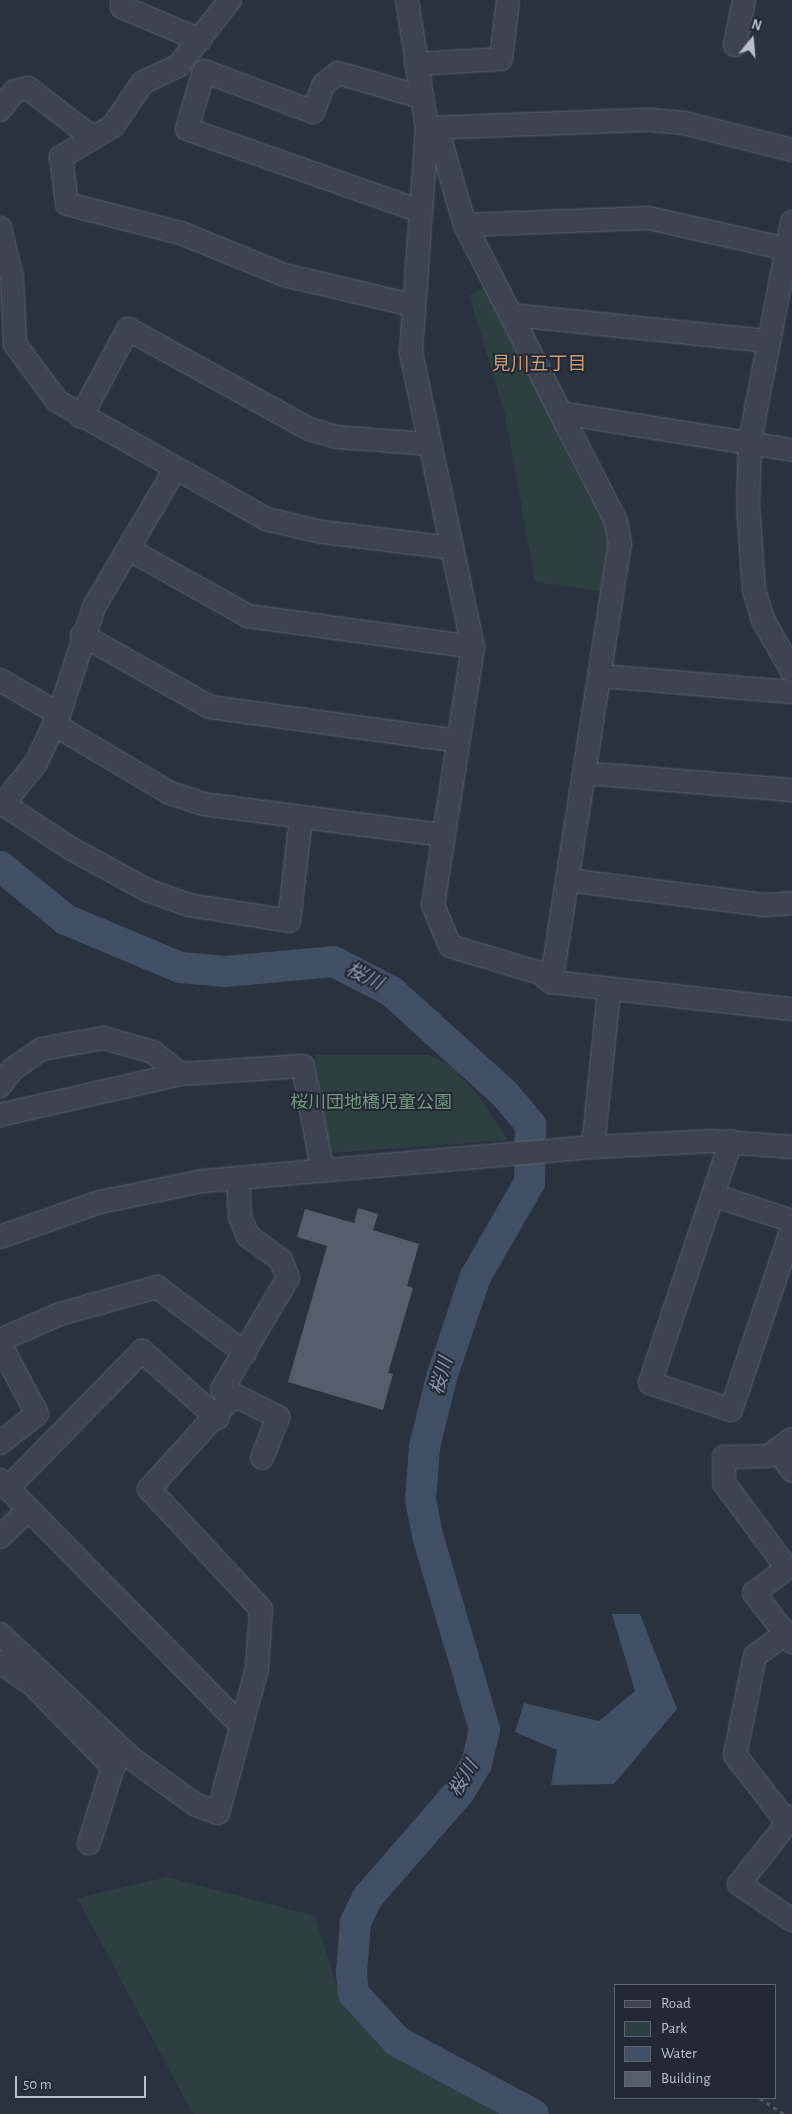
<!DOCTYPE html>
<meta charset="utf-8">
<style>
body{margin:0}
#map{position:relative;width:792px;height:2114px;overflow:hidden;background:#2a323f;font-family:"Alegreya Sans","Noto Sans JP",sans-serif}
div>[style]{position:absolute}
.green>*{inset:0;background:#2d3f41}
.water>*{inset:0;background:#425066}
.river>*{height:31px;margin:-15.5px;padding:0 15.5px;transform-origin:15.5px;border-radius:15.5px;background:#425066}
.building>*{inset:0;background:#555e6d}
.path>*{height:3px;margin-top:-1.5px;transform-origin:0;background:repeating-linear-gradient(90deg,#4c5c5f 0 4px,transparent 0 8px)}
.roads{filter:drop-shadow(0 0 1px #5b626d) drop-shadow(0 0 1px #5b626d)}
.minor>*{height:22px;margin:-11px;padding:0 11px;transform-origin:11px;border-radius:11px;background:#3e444f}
span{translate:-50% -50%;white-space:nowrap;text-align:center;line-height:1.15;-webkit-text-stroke:4px #222935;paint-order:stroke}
.park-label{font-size:18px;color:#74987d}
.neighbourhood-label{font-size:19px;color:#ca9c75}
.water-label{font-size:19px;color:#8696ad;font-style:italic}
.legend{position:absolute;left:614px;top:1984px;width:162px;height:115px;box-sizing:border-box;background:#222935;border:1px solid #5f6571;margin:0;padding:6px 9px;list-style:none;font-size:15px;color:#bac0ca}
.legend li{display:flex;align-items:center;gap:10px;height:25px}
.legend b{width:25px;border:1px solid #5f6571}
.north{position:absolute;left:727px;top:15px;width:50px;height:50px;-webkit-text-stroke:4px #222935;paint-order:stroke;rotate:17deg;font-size:14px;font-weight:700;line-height:20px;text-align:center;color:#bac0ca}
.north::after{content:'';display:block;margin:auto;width:18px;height:22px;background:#bac0ca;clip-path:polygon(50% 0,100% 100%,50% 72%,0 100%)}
.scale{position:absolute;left:15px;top:2076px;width:131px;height:22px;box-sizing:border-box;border:2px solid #bac0ca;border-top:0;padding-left:6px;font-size:15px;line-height:18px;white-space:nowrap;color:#bac0ca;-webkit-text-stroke:4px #222935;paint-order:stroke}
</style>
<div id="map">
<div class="green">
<i style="clip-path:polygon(485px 287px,605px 520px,609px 542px,603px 592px,535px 581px,505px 415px,469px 295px)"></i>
<i style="clip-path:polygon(315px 1055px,429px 1055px,450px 1065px,480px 1098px,508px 1140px,328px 1153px)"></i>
<i style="clip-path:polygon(167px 1877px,315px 1916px,339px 1993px,392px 2047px,511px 2114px,193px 2114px,77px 1898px)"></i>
</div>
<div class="water">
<i style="clip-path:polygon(612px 1614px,640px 1614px,677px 1709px,614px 1784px,551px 1785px,557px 1750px,515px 1732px,524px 1703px,599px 1721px,635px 1691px)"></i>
</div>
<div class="river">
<i style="left:0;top:866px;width:84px;rotate:39.2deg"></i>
<i style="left:65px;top:919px;width:125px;rotate:22.7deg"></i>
<i style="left:180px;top:967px;width:44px;rotate:5.2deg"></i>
<i style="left:224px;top:971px;width:109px;rotate:-5.2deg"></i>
<i style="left:333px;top:961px;width:65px;rotate:27.3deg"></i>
<i style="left:391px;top:991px;width:152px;rotate:42.1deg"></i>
<i style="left:504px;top:1093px;width:40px;rotate:50deg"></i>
<i style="left:530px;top:1124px;width:58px;rotate:91deg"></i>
<i style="left:529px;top:1182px;width:108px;rotate:119.9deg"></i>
<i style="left:475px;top:1276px;width:107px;rotate:108.6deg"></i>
<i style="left:441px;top:1377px;width:72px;rotate:103.7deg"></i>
<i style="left:424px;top:1447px;width:52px;rotate:94.4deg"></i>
<i style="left:420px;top:1499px;width:37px;rotate:79deg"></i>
<i style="left:427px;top:1535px;width:202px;rotate:73.6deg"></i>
<i style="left:484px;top:1729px;width:35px;rotate:103deg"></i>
<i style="left:476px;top:1763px;width:31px;rotate:121deg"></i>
<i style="left:460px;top:1790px;width:142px;rotate:131deg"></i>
<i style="left:367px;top:1897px;width:28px;rotate:116deg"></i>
<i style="left:355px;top:1922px;width:50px;rotate:94.6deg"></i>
<i style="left:351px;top:1972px;width:21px;rotate:85deg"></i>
<i style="left:353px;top:1993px;width:65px;rotate:47.5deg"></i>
<i style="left:397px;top:2041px;width:154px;rotate:28.2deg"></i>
</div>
<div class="building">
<i style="clip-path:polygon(358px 1208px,378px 1214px,373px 1230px,419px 1244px,407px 1286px,413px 1288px,388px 1373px,393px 1374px,383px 1410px,288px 1382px,327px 1246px,297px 1237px,305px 1209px,354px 1223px)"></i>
</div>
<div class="path">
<i style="left:760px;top:2098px;width:29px;rotate:34deg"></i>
</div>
<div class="roads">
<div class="minor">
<i style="left:122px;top:0;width:7px;rotate:90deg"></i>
<i style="left:122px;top:7px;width:85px;rotate:22.9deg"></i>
<i style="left:230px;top:0;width:84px;rotate:128.2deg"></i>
<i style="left:178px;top:66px;width:38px;rotate:155deg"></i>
<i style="left:143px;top:82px;width:53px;rotate:124.3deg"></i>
<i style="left:113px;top:126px;width:61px;rotate:149.2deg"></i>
<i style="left:61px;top:157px;width:47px;rotate:82.7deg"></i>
<i style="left:67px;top:204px;width:118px;rotate:14.3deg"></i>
<i style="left:181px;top:233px;width:111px;rotate:22.2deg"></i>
<i style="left:284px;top:275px;width:131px;rotate:13.2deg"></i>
<i style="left:407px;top:0;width:130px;rotate:81.1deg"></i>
<i style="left:427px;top:128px;width:226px;rotate:94.1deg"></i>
<i style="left:411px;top:353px;width:300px;rotate:78.1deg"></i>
<i style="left:473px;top:647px;width:261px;rotate:98.8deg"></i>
<i style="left:433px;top:905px;width:44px;rotate:67.5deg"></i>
<i style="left:450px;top:946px;width:94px;rotate:16.7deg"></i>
<i style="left:540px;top:973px;width:14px;rotate:39deg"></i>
<i style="left:551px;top:982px;width:243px;rotate:6.4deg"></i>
<i style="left:735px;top:45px;width:46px;rotate:-78.7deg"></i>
<i style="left:416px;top:64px;width:85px;rotate:-3.4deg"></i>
<i style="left:501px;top:59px;width:59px;rotate:-83.2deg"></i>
<i style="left:0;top:110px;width:24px;rotate:-52deg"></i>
<i style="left:15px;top:91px;width:13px;rotate:-13deg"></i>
<i style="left:28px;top:88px;width:82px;rotate:37.6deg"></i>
<i style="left:427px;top:128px;width:23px;rotate:50deg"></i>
<i style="left:442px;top:146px;width:82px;rotate:73.8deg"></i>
<i style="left:465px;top:225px;width:332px;rotate:63deg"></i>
<i style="left:616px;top:521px;width:22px;rotate:80deg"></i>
<i style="left:620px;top:543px;width:444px;rotate:98.9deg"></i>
<i style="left:427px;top:128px;width:223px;rotate:-2.1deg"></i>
<i style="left:650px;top:120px;width:34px;rotate:5deg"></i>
<i style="left:684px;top:123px;width:111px;rotate:14deg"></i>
<i style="left:420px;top:211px;width:247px;rotate:-160.6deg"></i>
<i style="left:187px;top:129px;width:60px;rotate:-73.7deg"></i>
<i style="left:204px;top:71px;width:116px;rotate:20.6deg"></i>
<i style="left:313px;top:112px;width:30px;rotate:-69deg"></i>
<i style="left:324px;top:84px;width:18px;rotate:-38deg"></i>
<i style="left:338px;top:73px;width:86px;rotate:16.1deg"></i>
<i style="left:792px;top:222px;width:223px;rotate:100.9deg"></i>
<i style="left:750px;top:441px;width:63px;rotate:91.8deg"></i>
<i style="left:748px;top:504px;width:86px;rotate:86deg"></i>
<i style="left:754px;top:590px;width:31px;rotate:73deg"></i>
<i style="left:763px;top:620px;width:59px;rotate:60.4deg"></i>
<i style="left:465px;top:225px;width:183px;rotate:-2.2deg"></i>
<i style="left:648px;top:218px;width:142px;rotate:12.6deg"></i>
<i style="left:0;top:228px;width:50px;rotate:76.2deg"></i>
<i style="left:12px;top:277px;width:67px;rotate:87.4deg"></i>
<i style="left:15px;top:344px;width:71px;rotate:53.6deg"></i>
<i style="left:57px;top:401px;width:240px;rotate:29.4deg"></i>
<i style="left:266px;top:519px;width:57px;rotate:13.1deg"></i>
<i style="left:322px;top:532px;width:131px;rotate:7deg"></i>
<i style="left:512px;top:315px;width:258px;rotate:5.8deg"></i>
<i style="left:561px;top:413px;width:234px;rotate:9.1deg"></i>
<i style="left:81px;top:417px;width:100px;rotate:-61.9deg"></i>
<i style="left:128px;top:329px;width:207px;rotate:28.9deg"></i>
<i style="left:309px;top:429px;width:29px;rotate:16deg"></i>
<i style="left:337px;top:437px;width:92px;rotate:4.4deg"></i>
<i style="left:174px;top:471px;width:158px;rotate:120.5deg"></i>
<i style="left:94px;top:607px;width:113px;rotate:108.1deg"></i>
<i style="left:59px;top:714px;width:54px;rotate:115.1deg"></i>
<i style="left:36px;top:763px;width:53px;rotate:128.8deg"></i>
<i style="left:3px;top:804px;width:80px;rotate:33.3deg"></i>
<i style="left:70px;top:848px;width:88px;rotate:28.6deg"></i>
<i style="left:147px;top:890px;width:45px;rotate:19.7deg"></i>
<i style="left:189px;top:905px;width:101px;rotate:9.1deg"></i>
<i style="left:289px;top:921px;width:105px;rotate:-83.4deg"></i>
<i style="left:130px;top:550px;width:135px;rotate:29.2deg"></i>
<i style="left:248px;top:616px;width:227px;rotate:7.8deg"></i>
<i style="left:82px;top:635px;width:147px;rotate:29.4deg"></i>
<i style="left:210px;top:707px;width:250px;rotate:7.8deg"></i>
<i style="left:600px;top:676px;width:193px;rotate:4.8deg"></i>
<i style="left:0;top:680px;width:68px;rotate:30deg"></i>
<i style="left:55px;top:725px;width:134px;rotate:30.6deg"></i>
<i style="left:170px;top:793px;width:35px;rotate:18deg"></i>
<i style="left:203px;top:804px;width:241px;rotate:7.4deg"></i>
<i style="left:584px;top:773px;width:209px;rotate:4.7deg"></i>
<i style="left:567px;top:880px;width:199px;rotate:7.2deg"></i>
<i style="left:764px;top:905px;width:28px;rotate:-4deg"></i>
<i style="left:0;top:1086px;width:21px;rotate:-53deg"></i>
<i style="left:13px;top:1069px;width:35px;rotate:-35deg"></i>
<i style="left:42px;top:1049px;width:63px;rotate:-10.1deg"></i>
<i style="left:104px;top:1038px;width:51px;rotate:15.9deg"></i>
<i style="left:153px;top:1052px;width:35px;rotate:39deg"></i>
<i style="left:0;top:1115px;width:185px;rotate:-12.8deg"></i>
<i style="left:180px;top:1074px;width:123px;rotate:-3.7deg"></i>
<i style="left:303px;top:1066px;width:105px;rotate:79.5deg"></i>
<i style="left:731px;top:1141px;width:255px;rotate:108.5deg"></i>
<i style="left:650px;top:1383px;width:85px;rotate:18.4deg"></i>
<i style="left:731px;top:1410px;width:191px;rotate:-71.4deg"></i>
<i style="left:593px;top:1147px;width:157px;rotate:-84.1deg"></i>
<i style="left:238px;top:1178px;width:39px;rotate:87deg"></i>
<i style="left:240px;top:1217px;width:21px;rotate:67deg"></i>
<i style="left:248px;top:1236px;width:41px;rotate:36deg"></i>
<i style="left:281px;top:1260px;width:19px;rotate:69deg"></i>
<i style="left:288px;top:1278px;width:129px;rotate:120.7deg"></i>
<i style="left:222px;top:1389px;width:63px;rotate:26.6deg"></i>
<i style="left:278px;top:1417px;width:44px;rotate:111.3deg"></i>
<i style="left:713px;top:1195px;width:83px;rotate:18.2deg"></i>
<i style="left:0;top:1237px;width:106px;rotate:-19.3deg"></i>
<i style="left:100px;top:1202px;width:105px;rotate:-11.5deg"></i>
<i style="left:203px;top:1181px;width:391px;rotate:-5deg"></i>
<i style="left:593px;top:1147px;width:119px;rotate:-2.9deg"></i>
<i style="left:712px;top:1141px;width:80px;rotate:4.3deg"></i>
<i style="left:0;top:1340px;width:65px;rotate:-23.4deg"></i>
<i style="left:60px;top:1314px;width:101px;rotate:-15.6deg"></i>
<i style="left:157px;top:1287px;width:110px;rotate:36.9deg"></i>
<i style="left:0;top:1344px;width:79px;rotate:62.1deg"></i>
<i style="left:37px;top:1414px;width:47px;rotate:141.9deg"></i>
<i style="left:792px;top:1439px;width:29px;rotate:144deg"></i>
<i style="left:769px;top:1456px;width:45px;rotate:178.7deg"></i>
<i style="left:724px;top:1457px;width:26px;rotate:90deg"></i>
<i style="left:724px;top:1483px;width:106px;rotate:53.5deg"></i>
<i style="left:787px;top:1568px;width:41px;rotate:142.9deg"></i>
<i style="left:754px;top:1593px;width:62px;rotate:52.2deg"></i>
<i style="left:778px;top:1451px;width:24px;rotate:54deg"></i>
<i style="left:0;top:1480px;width:345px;rotate:45.5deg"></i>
<i style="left:8px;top:1488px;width:192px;rotate:-45.6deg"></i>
<i style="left:142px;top:1351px;width:101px;rotate:41.8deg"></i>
<i style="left:0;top:1537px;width:40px;rotate:-44deg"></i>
<i style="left:0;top:1634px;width:180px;rotate:43.4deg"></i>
<i style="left:131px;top:1758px;width:80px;rotate:35.9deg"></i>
<i style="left:196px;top:1805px;width:23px;rotate:20deg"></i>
<i style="left:218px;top:1813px;width:150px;rotate:-74.9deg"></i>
<i style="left:257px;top:1668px;width:59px;rotate:-86.1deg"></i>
<i style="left:261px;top:1609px;width:164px;rotate:-133deg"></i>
<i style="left:149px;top:1489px;width:127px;rotate:-47.9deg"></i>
<i style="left:785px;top:1634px;width:37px;rotate:144deg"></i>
<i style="left:755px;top:1656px;width:101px;rotate:101.4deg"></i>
<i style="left:735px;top:1755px;width:85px;rotate:52.2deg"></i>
<i style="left:0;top:1662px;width:40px;rotate:34.9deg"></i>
<i style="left:33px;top:1685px;width:115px;rotate:45.7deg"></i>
<i style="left:113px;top:1767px;width:80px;rotate:107.5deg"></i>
<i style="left:792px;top:1817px;width:85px;rotate:128.3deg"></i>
<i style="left:739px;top:1884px;width:64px;rotate:34.2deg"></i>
</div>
</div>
<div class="park-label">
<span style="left:371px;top:1103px">桜川団地橋児童公園</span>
</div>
<div class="neighbourhood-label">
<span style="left:539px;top:365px">見川五丁目</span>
</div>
<div class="water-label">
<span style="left:364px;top:977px;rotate:27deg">桜川</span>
<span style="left:442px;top:1376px;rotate:-74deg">桜川</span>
<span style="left:464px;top:1779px;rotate:-59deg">桜川</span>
</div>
<ul class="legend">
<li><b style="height:6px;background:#3e444f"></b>Road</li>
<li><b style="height:14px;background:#2d3f41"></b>Park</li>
<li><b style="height:14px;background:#425066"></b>Water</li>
<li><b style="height:14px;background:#555e6d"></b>Building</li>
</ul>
<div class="north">N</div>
<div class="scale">50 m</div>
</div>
